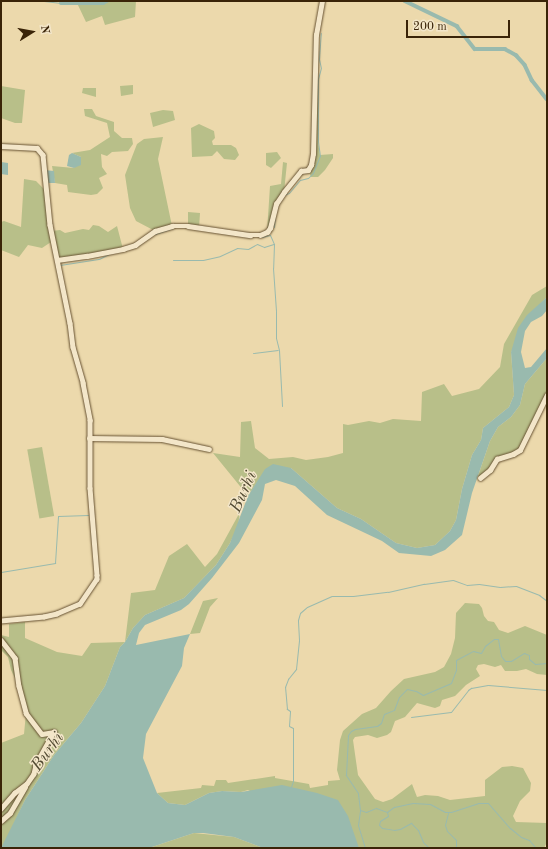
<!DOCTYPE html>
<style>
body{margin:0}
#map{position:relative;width:548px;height:849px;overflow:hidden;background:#ecd9ac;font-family:"Old Standard TT",serif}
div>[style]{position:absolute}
.green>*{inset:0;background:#b8bf89;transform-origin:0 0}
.water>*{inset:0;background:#99baae}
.stream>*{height:1px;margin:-0.5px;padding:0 0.5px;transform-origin:0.5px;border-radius:0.5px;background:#99baae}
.canal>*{height:3.5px;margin:-1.75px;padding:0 1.75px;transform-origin:1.75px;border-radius:1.75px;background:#99baae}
.roads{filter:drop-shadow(0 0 1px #665131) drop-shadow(0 0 1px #665131)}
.minor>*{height:4.5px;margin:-2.25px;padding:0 2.25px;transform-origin:2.25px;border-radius:2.25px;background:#f3e6c9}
span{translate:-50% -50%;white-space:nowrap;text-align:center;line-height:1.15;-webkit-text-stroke:3px #f3e6c9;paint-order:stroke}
.water-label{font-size:17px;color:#524a32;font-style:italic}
.frame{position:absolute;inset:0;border:2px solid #3a2408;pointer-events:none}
.north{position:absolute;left:12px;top:12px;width:40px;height:40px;-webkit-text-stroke:3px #f3e6c9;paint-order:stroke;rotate:79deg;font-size:11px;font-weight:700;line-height:16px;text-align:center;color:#3a2408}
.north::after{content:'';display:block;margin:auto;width:14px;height:18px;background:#3a2408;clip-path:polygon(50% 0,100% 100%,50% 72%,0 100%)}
.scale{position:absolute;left:406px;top:20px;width:104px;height:18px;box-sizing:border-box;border:2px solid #3a2408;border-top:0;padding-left:5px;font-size:12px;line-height:14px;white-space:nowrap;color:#3a2408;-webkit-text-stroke:3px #f3e6c9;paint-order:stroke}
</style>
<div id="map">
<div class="green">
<i style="clip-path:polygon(79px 1px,136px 1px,135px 17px,105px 25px,102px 16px,86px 22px,77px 3px)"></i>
<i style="clip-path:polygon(315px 79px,318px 79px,318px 142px,320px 155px,333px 154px,333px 158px,325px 170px,318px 177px,311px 177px,308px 170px,311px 165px)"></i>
<i style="clip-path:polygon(133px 85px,133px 94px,121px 96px,120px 86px)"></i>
<i style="clip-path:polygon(1px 86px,25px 90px,22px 123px,15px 123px,1px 118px)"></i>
<i style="clip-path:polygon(83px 88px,96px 88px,96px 97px,82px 93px)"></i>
<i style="clip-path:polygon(84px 109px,92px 109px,96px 116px,114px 122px,114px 131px,122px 138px,132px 138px,133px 144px,128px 151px,112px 152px,107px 156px,101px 154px,102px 167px,107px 174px,99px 178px,103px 188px,97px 194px,91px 195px,68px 192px,67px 185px,55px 183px,52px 166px,74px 168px,81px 157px,72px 153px,90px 150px,110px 137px,107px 123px,85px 116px)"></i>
<i style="clip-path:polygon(163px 110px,173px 111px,175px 120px,153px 127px,150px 113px)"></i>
<i style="clip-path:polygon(199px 124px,214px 131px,215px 138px,212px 141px,213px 145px,231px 145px,236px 148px,239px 155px,235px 160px,224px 159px,217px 151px,212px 156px,192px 157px,191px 128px)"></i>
<i style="clip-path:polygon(163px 137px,158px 159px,172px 226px,155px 231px,136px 221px,130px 208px,125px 175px,137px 144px,144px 139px)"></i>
<i style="clip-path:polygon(277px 152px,281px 158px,271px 168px,266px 165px,266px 153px)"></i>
<i style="clip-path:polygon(283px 162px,287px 163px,284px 192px,276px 204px,267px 232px,270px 186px,281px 184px)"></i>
<i style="clip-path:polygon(24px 179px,36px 181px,46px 191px,51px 231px,60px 230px,65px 233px,83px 229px,89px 230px,93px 225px,99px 226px,108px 232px,117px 226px,123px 249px,57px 260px,54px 240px,42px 248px,28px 245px,19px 257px,1px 250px,1px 222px,4px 221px,21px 227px)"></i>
<i style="clip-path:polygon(188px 212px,200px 213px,199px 228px,188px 226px)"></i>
<i style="clip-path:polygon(547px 286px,547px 297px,539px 305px,511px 352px,514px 395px,509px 407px,483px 428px,481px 440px,472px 455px,462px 489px,456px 520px,450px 531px,435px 545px,417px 548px,396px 543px,361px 519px,337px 508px,291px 468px,256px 484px,248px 496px,213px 453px,240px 457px,241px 422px,251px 421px,255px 448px,269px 459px,293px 457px,306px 460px,328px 457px,343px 453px,343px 424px,348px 425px,369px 421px,380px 423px,393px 419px,421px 421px,422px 392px,444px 384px,452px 396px,479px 389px,500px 367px,504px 344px,532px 295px)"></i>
<i style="clip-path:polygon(547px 358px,547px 395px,520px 450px,497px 459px,480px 478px,478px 476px,490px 441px,498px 427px,511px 417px,520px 405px,525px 384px)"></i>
<i style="left:42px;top:447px;width:70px;height:15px;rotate:80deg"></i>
<i style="clip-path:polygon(240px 512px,238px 526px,230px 543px,216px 565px,184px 598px,145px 615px,133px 628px,125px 642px,120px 647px,105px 686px,81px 723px,54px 755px,25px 800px,4px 845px,1px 847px,1px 743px,24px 734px,26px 713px,19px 686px,11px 670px,8px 657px,1px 650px,1px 635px,9px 637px,9px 624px,25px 622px,25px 638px,57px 652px,82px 656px,91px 643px,125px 642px,131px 593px,155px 590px,169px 556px,187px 544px,205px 567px,217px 554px)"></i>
<i style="clip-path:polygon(218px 598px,210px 607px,200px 633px,190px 634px,203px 601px)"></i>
<i style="clip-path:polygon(465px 603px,479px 604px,482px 608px,484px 616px,488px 621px,494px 622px,499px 630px,508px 633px,525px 626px,547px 635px,547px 675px,537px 674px,526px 669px,517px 671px,505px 671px,501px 665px,495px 667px,484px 664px,478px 665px,476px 669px,480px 676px,466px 685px,455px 696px,442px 700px,440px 706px,435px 708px,417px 703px,405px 717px,395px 721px,391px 732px,387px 735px,377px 738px,368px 735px,355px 737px,353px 740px,358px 775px,375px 799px,383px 802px,392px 799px,412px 784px,417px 797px,425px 795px,438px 796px,450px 800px,485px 796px,485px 780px,502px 767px,512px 766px,523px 768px,531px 783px,530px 791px,520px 801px,513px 816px,516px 822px,547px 823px,547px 842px,544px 848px,359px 848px,357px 845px,248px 790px,241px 792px,222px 791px,209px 793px,185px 805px,168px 803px,157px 793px,201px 788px,202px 785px,214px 786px,216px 780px,226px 780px,228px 783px,275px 776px,275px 778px,309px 784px,310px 788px,328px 785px,328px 781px,340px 780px,337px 770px,340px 740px,343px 731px,362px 714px,376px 708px,391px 691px,404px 679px,435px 672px,444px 667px,451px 654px,455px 638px,456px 613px)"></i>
<i style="clip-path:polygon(194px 833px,234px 837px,263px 848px,149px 848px)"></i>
</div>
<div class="water">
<i style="clip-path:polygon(72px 153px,81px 157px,81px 165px,74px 168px,67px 166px,69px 155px)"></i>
<i style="clip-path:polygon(1px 162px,8px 163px,8px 175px,1px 174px)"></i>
<i style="clip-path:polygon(44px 170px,54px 171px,55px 183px,45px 183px)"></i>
<i style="clip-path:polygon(547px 297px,547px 310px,542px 316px,531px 322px,525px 331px,521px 352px,525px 368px,531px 367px,547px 348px,547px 358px,525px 384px,520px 405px,511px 417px,498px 427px,490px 441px,472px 493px,462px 535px,445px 550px,431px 556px,399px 553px,382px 541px,327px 515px,295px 486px,276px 480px,265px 484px,262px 500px,239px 543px,212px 578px,189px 604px,181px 610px,145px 625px,139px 633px,136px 645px,190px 634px,184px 648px,182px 666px,146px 734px,143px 758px,157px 793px,168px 803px,185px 805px,209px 793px,222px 791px,241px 792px,282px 785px,317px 793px,338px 800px,348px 816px,359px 848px,263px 848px,234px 837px,203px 833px,194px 833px,149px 848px,1px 848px,25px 800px,54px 755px,81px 723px,105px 686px,120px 647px,125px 642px,133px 628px,145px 615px,184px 598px,216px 565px,230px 543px,248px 496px,265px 469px,273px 464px,291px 468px,337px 508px,361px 519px,396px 543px,417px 548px,435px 545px,450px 531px,456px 520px,462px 489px,472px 455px,481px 440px,483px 428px,509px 407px,514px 395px,511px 352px,518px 328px,527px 315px)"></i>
</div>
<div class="stream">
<i style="left:44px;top:1px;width:17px;rotate:7deg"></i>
<i style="left:284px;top:195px;width:5px;rotate:-22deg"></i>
<i style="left:289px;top:193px;width:17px;rotate:-50deg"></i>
<i style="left:300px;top:180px;width:8px;rotate:-14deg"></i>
<i style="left:308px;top:178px;width:7px;rotate:-45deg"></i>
<i style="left:313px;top:173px;width:18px;rotate:-68deg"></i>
<i style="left:320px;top:156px;width:14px;rotate:-98deg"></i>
<i style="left:318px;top:142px;width:63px;rotate:-90deg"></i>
<i style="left:318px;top:79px;width:11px;rotate:-75deg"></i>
<i style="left:321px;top:68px;width:9px;rotate:-103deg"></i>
<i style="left:319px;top:59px;width:26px;rotate:-86deg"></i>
<i style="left:274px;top:227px;width:11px;rotate:-85deg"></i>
<i style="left:224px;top:233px;width:21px;rotate:8deg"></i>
<i style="left:155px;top:234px;width:19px;rotate:-18deg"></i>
<i style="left:262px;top:237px;width:8px;rotate:-14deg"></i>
<i style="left:270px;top:235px;width:10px;rotate:66deg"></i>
<i style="left:274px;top:244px;width:24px;rotate:92deg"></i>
<i style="left:273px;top:268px;width:43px;rotate:86deg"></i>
<i style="left:276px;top:311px;width:27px;rotate:90deg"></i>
<i style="left:276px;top:338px;width:12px;rotate:76deg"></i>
<i style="left:279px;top:350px;width:56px;rotate:86.9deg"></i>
<i style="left:173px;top:260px;width:30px"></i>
<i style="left:203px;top:260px;width:17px;rotate:-13deg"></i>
<i style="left:220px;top:256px;width:19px;rotate:-25deg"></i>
<i style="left:237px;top:248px;width:11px;rotate:5deg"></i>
<i style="left:248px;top:249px;width:10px;rotate:-29deg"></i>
<i style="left:257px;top:244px;width:8px;rotate:23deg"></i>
<i style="left:264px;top:247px;width:10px;rotate:-17deg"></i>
<i style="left:60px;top:265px;width:39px;rotate:-9deg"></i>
<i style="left:99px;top:259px;width:11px;rotate:-27deg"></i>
<i style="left:253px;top:353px;width:25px;rotate:-7deg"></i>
<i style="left:1px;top:572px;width:55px;rotate:-9.5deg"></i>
<i style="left:55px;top:563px;width:47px;rotate:-86.3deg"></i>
<i style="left:58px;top:516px;width:30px;rotate:-2deg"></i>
<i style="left:411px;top:717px;width:40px;rotate:-7.1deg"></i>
<i style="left:451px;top:712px;width:28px;rotate:-52deg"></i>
<i style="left:468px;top:690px;width:4px;rotate:-34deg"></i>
<i style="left:471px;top:688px;width:17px;rotate:-10deg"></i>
<i style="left:488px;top:685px;width:59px;rotate:4.8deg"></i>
<i style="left:291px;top:787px;width:6px;rotate:-72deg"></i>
<i style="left:293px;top:781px;width:53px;rotate:-90deg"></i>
<i style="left:293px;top:728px;width:4px;rotate:-153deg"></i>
<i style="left:289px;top:726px;width:15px;rotate:-86deg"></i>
<i style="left:290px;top:711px;width:4px;rotate:-146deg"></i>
<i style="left:287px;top:709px;width:22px;rotate:-95deg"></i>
<i style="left:285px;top:687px;width:9px;rotate:-69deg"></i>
<i style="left:288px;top:679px;width:13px;rotate:-51deg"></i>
<i style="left:296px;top:669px;width:29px;rotate:-84deg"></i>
<i style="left:299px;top:640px;width:20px;rotate:-93deg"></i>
<i style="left:298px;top:620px;width:7px;rotate:-74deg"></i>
<i style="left:300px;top:613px;width:9px;rotate:-41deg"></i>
<i style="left:307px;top:607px;width:27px;rotate:-24deg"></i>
<i style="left:332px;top:596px;width:21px"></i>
<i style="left:353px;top:596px;width:35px;rotate:-7deg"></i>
<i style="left:388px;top:592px;width:37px;rotate:-13deg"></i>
<i style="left:424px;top:584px;width:29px;rotate:-8deg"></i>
<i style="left:453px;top:580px;width:15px;rotate:20deg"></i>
<i style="left:467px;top:585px;width:12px;rotate:-5deg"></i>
<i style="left:479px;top:584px;width:21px;rotate:8deg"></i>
<i style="left:500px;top:587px;width:16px;rotate:-4deg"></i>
<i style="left:516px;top:586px;width:25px;rotate:21deg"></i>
<i style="left:539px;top:595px;width:10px;rotate:37deg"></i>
<i style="left:360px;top:810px;width:6px;rotate:18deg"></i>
<i style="left:366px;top:812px;width:11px;rotate:-22deg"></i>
<i style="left:376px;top:808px;width:12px;rotate:20deg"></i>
<i style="left:387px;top:812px;width:9px;rotate:-36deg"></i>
<i style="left:394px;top:807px;width:19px;rotate:-12deg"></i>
<i style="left:413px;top:803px;width:17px;rotate:3deg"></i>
<i style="left:430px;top:804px;width:17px;rotate:28deg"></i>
<i style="left:445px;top:812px;width:6px"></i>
<i style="left:451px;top:812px;width:29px;rotate:-18deg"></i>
<i style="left:479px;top:803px;width:9px"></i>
<i style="left:488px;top:803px;width:33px;rotate:49deg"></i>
<i style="left:510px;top:828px;width:14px;rotate:39deg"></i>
<i style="left:521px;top:837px;width:9px;rotate:21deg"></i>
<i style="left:529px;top:840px;width:11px;rotate:49deg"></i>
<i style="left:387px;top:812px;width:4px;rotate:76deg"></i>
<i style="left:388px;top:816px;width:9px;rotate:148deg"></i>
<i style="left:380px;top:821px;width:4px;rotate:104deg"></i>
<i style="left:379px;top:825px;width:4px;rotate:45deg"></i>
<i style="left:382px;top:828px;width:12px;rotate:9deg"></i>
<i style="left:394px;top:830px;width:6px;rotate:-9deg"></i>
<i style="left:400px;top:829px;width:13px;rotate:-29deg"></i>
<i style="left:411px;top:823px;width:10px;rotate:45deg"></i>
<i style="left:418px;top:830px;width:13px;rotate:67deg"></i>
<i style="left:423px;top:842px;width:8px;rotate:45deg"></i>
<i style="left:448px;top:813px;width:12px;rotate:104deg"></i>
<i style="left:445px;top:825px;width:6px;rotate:72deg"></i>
<i style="left:447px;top:831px;width:13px;rotate:45deg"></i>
<i style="left:456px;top:840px;width:8px;rotate:90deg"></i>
<i style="left:365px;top:848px;width:24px;rotate:-107deg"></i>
<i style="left:358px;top:825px;width:15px;rotate:-82deg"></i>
<i style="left:360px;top:810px;width:17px;rotate:-97deg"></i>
<i style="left:358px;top:793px;width:22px;rotate:-124deg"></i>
<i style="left:346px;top:775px;width:40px;rotate:-87.1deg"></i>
<i style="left:348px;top:735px;width:5px;rotate:-53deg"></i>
<i style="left:351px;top:731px;width:4px;rotate:-27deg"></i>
<i style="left:355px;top:729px;width:22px;rotate:-8deg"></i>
<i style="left:377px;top:726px;width:5px;rotate:-37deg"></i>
<i style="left:381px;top:723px;width:9px;rotate:-72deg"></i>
<i style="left:384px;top:714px;width:11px;rotate:-22deg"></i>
<i style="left:394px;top:710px;width:14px;rotate:-69deg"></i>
<i style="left:399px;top:697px;width:11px;rotate:-45deg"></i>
<i style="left:407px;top:689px;width:9px;rotate:13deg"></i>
<i style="left:416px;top:691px;width:8px;rotate:30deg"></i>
<i style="left:423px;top:695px;width:30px;rotate:-23deg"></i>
<i style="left:451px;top:683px;width:14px;rotate:-69deg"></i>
<i style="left:456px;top:670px;width:10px;rotate:-90deg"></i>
<i style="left:456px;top:660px;width:19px;rotate:-28deg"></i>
<i style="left:473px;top:651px;width:8px;rotate:14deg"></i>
<i style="left:481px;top:653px;width:8px;rotate:-60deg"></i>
<i style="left:485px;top:646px;width:11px;rotate:-38deg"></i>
<i style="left:494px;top:639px;width:4px"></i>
<i style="left:498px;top:639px;width:17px;rotate:80deg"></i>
<i style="left:501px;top:656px;width:6px;rotate:51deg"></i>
<i style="left:505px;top:661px;width:6px"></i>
<i style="left:511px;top:661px;width:15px;rotate:-32deg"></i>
<i style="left:524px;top:653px;width:5px;rotate:22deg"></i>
<i style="left:529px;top:655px;width:4px;rotate:90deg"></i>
<i style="left:529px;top:659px;width:8px;rotate:40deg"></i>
<i style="left:535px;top:664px;width:12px;rotate:-5deg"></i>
</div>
<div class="canal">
<i style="left:405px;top:1px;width:58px;rotate:25.7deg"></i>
<i style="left:457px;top:26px;width:29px;rotate:52deg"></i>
<i style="left:475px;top:49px;width:30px"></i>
<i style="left:505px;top:49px;width:13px;rotate:29deg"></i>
<i style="left:516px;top:55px;width:13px;rotate:48deg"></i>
<i style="left:525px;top:65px;width:17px;rotate:65deg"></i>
<i style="left:532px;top:80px;width:24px;rotate:52deg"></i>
<i style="left:61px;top:3px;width:42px"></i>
<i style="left:103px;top:3px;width:4px;rotate:-27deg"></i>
</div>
<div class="roads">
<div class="minor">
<i style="left:1px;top:146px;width:36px;rotate:3deg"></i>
<i style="left:37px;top:148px;width:9px;rotate:49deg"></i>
<i style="left:43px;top:155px;width:70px;rotate:84.3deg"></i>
<i style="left:50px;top:225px;width:100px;rotate:78.5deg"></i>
<i style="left:70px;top:323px;width:24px;rotate:83deg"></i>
<i style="left:73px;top:347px;width:37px;rotate:74deg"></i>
<i style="left:83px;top:383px;width:38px;rotate:79deg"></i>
<i style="left:90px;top:420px;width:68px;rotate:90deg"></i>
<i style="left:90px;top:488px;width:87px;rotate:85.4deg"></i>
<i style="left:97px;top:575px;width:4px;rotate:90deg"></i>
<i style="left:97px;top:579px;width:30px;rotate:124deg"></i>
<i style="left:80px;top:604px;width:25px;rotate:157deg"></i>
<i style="left:57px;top:614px;width:13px;rotate:167deg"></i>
<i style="left:44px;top:617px;width:43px;rotate:174.7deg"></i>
<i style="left:57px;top:260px;width:30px;rotate:-8deg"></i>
<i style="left:87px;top:256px;width:37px;rotate:-11deg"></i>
<i style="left:123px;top:249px;width:13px;rotate:-18deg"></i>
<i style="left:135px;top:245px;width:24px;rotate:-35deg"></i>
<i style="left:155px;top:231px;width:18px;rotate:-16deg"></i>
<i style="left:172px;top:226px;width:16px"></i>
<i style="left:188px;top:226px;width:63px;rotate:8.3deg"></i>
<i style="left:250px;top:235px;width:10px"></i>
<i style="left:260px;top:235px;width:8px;rotate:-23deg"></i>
<i style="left:267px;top:232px;width:5px;rotate:-53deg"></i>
<i style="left:270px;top:228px;width:25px;rotate:-76deg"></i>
<i style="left:276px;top:204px;width:14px;rotate:-56deg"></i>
<i style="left:284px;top:192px;width:27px;rotate:-51deg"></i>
<i style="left:301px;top:171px;width:7px;rotate:-8deg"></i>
<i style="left:308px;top:170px;width:6px;rotate:-59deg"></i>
<i style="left:311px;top:165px;width:11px;rotate:-80deg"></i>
<i style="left:313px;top:154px;width:119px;rotate:-88.6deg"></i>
<i style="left:316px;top:35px;width:35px;rotate:-80deg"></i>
<i style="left:89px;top:438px;width:73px;rotate:0.8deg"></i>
<i style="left:162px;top:439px;width:48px;rotate:12deg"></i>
<i style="left:480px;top:478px;width:13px;rotate:-39deg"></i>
<i style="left:490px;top:470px;width:13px;rotate:-58deg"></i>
<i style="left:497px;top:459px;width:17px;rotate:-17deg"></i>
<i style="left:513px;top:454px;width:8px;rotate:-30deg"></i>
<i style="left:520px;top:450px;width:61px;rotate:-63.9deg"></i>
<i style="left:1px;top:640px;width:23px;rotate:52deg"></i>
<i style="left:15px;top:658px;width:28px;rotate:82deg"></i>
<i style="left:19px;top:686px;width:28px;rotate:75deg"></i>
<i style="left:26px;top:713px;width:26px;rotate:53deg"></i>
<i style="left:42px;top:734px;width:12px;rotate:-9deg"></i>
<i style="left:54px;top:732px;width:38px;rotate:119deg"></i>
<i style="left:36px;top:765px;width:9px;rotate:103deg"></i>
<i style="left:34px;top:774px;width:12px;rotate:125deg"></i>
<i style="left:27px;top:784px;width:15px;rotate:143deg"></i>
<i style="left:15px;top:793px;width:21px;rotate:131deg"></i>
<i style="left:1px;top:821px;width:12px;rotate:-42deg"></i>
<i style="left:10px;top:813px;width:30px;rotate:-60deg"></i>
</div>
</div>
<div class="water-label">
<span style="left:244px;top:492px;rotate:-66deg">Burhi</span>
<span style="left:48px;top:752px;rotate:-54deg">Burhi</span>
</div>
<div class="frame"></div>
<div class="north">N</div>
<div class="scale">200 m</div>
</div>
